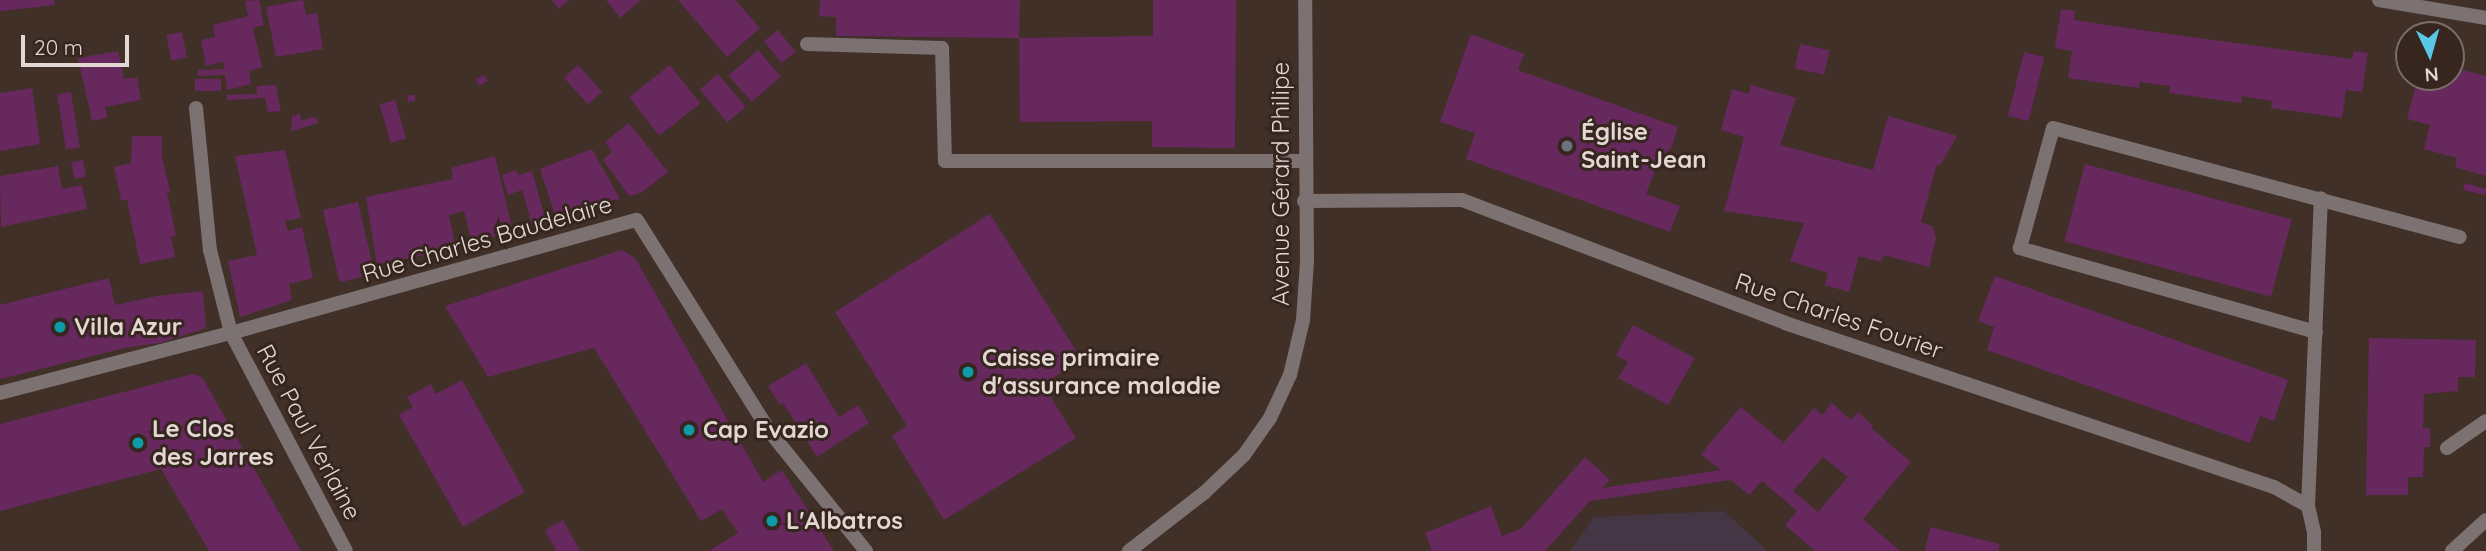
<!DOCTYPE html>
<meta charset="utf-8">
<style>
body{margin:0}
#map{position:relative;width:2486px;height:551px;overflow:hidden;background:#403028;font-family:Quicksand,sans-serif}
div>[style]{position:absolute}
.education>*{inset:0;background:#443644}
.building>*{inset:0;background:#67285e;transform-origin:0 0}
.service>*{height:14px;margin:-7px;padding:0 7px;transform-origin:7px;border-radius:7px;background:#7c7272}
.minor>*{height:14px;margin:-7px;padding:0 7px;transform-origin:7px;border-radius:7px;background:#7c7272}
.dots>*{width:19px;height:19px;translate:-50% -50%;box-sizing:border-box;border:4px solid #36261f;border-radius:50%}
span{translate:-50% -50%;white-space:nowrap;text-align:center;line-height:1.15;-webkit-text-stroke:6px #36261f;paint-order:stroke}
.poi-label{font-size:24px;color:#e2d7d2;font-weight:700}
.left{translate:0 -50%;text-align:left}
.street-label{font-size:24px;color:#e2d7d2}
.north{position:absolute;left:2395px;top:21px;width:70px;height:70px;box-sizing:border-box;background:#36261f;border:2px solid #7b6d67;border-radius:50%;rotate:175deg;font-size:19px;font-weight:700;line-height:28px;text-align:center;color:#e2d7d2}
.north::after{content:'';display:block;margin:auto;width:24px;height:32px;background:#5bc7e7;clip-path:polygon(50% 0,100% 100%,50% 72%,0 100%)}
.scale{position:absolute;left:21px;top:35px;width:108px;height:32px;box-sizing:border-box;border:4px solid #e2d7d2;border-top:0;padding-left:9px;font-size:21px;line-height:24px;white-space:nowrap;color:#e2d7d2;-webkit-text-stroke:5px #36261f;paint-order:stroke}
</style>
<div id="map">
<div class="education">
<i style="clip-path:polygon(1724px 511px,1768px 551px,1570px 551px,1594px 517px)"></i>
</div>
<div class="building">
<i style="clip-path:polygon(0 0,54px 0,55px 5px,0 11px)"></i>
<i style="clip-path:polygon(259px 0,264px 25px,253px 28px,262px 67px,249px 71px,251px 84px,227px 90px,225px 75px,198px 76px,198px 70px,224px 69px,223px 62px,206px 66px,201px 40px,215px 37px,213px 25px,248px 16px,245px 1px)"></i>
<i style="clip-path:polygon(303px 0,306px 15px,317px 13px,323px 49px,276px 57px,266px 7px)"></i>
<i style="clip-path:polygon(552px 0,569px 0,559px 9px)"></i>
<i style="clip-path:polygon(606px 0,641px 0,620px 18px)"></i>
<i style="clip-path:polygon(678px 0,735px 0,760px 28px,727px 57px)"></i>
<i style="clip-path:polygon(820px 0,1020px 0,1019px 38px,1153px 36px,1153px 0,1236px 0,1235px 148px,1152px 147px,1152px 121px,1020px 122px,1019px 38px,836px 36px,836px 17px,819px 16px)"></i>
<i style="clip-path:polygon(2061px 9px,2075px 11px,2074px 20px,2148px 31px,2352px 59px,2354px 51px,2368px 53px,2362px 92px,2346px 90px,2342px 118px,2271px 108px,2272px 101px,2242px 96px,2241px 103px,2169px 93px,2170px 86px,2140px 82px,2139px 88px,2068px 78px,2072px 51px,2055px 48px)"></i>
<i style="left:778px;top:30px;width:28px;height:18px;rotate:51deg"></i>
<i style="left:182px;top:32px;width:26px;height:16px;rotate:79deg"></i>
<i style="clip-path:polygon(1471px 34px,1524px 54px,1518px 70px,1678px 127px,1671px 149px,1660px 157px,1646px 194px,1680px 206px,1670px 232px,1466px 159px,1475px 133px,1440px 122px)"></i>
<i style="left:1800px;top:44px;width:30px;height:25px;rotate:12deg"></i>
<i style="left:758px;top:50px;width:35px;height:39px;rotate:49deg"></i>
<i style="clip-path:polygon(118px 51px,124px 79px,137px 77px,141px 100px,105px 107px,107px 118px,92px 121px,78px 58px)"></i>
<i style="left:2024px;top:52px;width:21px;height:66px;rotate:14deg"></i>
<i style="left:578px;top:65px;width:36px;height:19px;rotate:48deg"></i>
<i style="left:670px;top:65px;width:49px;height:52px;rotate:52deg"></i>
<i style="clip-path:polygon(2451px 67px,2486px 76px,2486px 176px,2455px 167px,2457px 158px,2424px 149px,2430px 125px,2407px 119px,2418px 77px,2451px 77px)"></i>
<i style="left:718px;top:74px;width:43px;height:24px;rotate:50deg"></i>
<i style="clip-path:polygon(484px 75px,488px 81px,479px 86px,476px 79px)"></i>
<i style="left:195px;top:79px;width:26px;height:12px"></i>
<i style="clip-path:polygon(276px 85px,281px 111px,268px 112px,265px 98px,227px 100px,227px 95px,257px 94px,257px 86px)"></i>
<i style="clip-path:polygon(1751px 85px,1796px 98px,1780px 145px,1873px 170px,1888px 116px,1957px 136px,1940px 166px,1937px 164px,1921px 222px,1932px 226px,1936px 238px,1929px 267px,1884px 255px,1881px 262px,1859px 256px,1849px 292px,1825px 285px,1828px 273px,1790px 261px,1804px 223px,1724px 211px,1744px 137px,1721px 130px,1732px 89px,1749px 94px)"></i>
<i style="clip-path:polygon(32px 88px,40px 144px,0 151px,0 93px)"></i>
<i style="left:71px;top:92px;width:56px;height:14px;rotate:81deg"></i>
<i style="clip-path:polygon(407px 95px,415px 95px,415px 101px,408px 102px)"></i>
<i style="left:395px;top:100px;width:40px;height:16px;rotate:74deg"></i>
<i style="clip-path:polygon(300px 114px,301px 120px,316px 117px,318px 123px,291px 131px,292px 116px)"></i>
<i style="clip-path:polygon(629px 123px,668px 172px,641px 193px,629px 196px,603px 160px,612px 152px,605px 142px)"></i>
<i style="clip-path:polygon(132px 136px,162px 136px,162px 157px,170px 192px,167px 192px,176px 236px,171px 237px,175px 257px,140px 264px,127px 200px,121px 200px,114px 167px,131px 163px)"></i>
<i style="clip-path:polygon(592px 149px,620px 199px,556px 218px,540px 169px)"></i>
<i style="clip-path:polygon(285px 150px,301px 218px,285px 221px,288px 231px,302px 227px,313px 278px,289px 284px,292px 300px,240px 317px,228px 261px,257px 255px,235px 156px)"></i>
<i style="clip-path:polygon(495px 156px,513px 231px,472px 243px,464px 211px,449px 215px,456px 248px,377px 265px,366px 197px,453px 179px,451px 168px)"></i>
<i style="left:83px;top:160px;width:17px;height:12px;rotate:80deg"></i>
<i style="left:2085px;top:164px;width:214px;height:80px;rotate:15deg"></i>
<i style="clip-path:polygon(58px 166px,62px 189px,82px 185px,87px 209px,1px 227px,0 176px)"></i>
<i style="clip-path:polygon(516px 170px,518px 175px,532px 171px,546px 221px,532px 225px,522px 190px,508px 195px,502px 175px)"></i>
<i style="clip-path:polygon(2465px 183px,2486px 189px,2485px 195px,2463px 190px)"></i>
<i style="left:358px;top:202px;width:74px;height:36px;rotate:77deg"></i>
<i style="clip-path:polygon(990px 214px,1082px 360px,1043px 384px,1076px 438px,944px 520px,892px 436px,907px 426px,835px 312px)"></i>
<i style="clip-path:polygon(622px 250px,635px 258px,763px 482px,782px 470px,834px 551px,709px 551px,738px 533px,722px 509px,701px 521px,594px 348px,488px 377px,445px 306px)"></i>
<i style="clip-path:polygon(1995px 276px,2288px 380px,2274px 421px,2260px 416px,2250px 443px,1987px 350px,1994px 327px,1978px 321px)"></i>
<i style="clip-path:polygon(109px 278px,115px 305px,157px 296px,203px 291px,206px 328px,160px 343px,124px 348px,0 379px,0 305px)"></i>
<i style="clip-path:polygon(1633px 325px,1695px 358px,1668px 405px,1618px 378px,1628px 362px,1616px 355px)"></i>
<i style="clip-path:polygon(2369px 338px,2476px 340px,2475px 377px,2458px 377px,2458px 391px,2424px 394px,2423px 428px,2430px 428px,2430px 447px,2424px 447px,2423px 477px,2408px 477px,2408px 495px,2366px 495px)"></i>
<i style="clip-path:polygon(806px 363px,839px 417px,858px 405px,869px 423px,817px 457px,783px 403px,780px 405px,768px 386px)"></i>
<i style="clip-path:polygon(193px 374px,202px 377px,301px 551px,209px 551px,161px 469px,0 511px,0 424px)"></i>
<i style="clip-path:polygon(462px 380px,525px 492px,463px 527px,399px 415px,413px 407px,407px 397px,431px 384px,436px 394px)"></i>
<i style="clip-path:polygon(evenodd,1832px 403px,1851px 420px,1858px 412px,1873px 426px,1871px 428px,1911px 462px,1863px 519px,1900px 551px,1815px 551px,1785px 525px,1797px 511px,1762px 481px,1749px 495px,1731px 480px,1590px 501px,1545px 551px,1432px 551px,1425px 533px,1491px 506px,1502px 536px,1521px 529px,1585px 457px,1610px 480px,1602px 488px,1721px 470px,1701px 454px,1741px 407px,1783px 442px,1778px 449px,1814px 408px,1822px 415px,1832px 403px,1823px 457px,1848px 477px,1818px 512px,1793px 491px,1823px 457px)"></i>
<i style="clip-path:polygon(563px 520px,580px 551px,556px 551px,545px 530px)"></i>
<i style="clip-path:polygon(1930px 527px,2000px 544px,1998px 551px,1925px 551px)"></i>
</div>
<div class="service">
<i style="left:807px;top:44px;width:135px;rotate:1.7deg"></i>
<i style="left:942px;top:48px;width:113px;rotate:88.5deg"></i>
<i style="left:945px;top:161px;width:360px"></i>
<i style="left:196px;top:108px;width:143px;rotate:84.4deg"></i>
<i style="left:210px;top:250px;width:86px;rotate:75.8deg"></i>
<i style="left:2316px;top:332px;width:308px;rotate:-164.2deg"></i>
<i style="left:2020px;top:248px;width:124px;rotate:-74.6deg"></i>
<i style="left:2053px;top:128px;width:421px;rotate:15deg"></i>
<i style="left:2447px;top:448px;width:47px;rotate:-34.7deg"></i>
<i style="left:2308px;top:506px;width:308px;rotate:-87.6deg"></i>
<i style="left:2452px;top:551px;width:46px;rotate:-42.4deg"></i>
</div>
<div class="minor">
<i style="left:2379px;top:0;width:109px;rotate:9.5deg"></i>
<i style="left:1304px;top:201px;width:158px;rotate:-0.4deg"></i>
<i style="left:1462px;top:200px;width:346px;rotate:20.8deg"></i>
<i style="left:1785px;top:323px;width:516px;rotate:18.54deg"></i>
<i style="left:2274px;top:487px;width:39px;rotate:29deg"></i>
<i style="left:2308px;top:506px;width:27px;rotate:77deg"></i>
<i style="left:2314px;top:532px;width:19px;rotate:90deg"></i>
<i style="left:231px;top:333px;width:246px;rotate:62.2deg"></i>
<i style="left:0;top:393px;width:239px;rotate:-14.6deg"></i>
<i style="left:231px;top:333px;width:421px;rotate:-15.6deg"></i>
<i style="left:637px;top:220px;width:250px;rotate:57.9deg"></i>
<i style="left:770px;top:432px;width:153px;rotate:51.1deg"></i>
<i style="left:1129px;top:551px;width:96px;rotate:-37.8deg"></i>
<i style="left:1205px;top:492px;width:54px;rotate:-43.5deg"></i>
<i style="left:1244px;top:455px;width:45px;rotate:-54.9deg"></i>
<i style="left:1270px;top:418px;width:47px;rotate:-65.1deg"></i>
<i style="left:1290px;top:375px;width:57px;rotate:-76.7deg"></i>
<i style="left:1303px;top:320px;width:58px;rotate:-86.1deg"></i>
<i style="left:1307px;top:262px;width:262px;rotate:-90.4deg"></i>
</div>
<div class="dots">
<i style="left:1567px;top:146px;background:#6b7280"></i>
<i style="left:60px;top:327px;background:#0f9aa8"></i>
<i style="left:968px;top:372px;background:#0f9aa8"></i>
<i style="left:689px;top:430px;background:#0f9aa8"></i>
<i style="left:138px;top:443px;background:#0f9aa8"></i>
<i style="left:772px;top:521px;background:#0f9aa8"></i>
</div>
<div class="poi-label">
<span class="left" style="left:1581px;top:146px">Église<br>Saint-Jean</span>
<span class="left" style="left:74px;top:327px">Villa Azur</span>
<span class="left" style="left:982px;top:372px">Caisse primaire<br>d'assurance maladie</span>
<span class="left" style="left:152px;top:443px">Le Clos<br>des Jarres</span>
<span class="left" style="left:703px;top:430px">Cap Evazio</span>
<span class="left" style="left:786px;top:521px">L'Albatros</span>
</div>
<div class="street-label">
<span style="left:1281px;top:184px;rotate:-90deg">Avenue Gérard Philipe</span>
<span style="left:487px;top:239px;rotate:-16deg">Rue Charles Baudelaire</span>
<span style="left:1839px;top:316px;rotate:19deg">Rue Charles Fourier</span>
<span style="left:309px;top:432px;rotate:62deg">Rue Paul Verlaine</span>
</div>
<div class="north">N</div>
<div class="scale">20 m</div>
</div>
